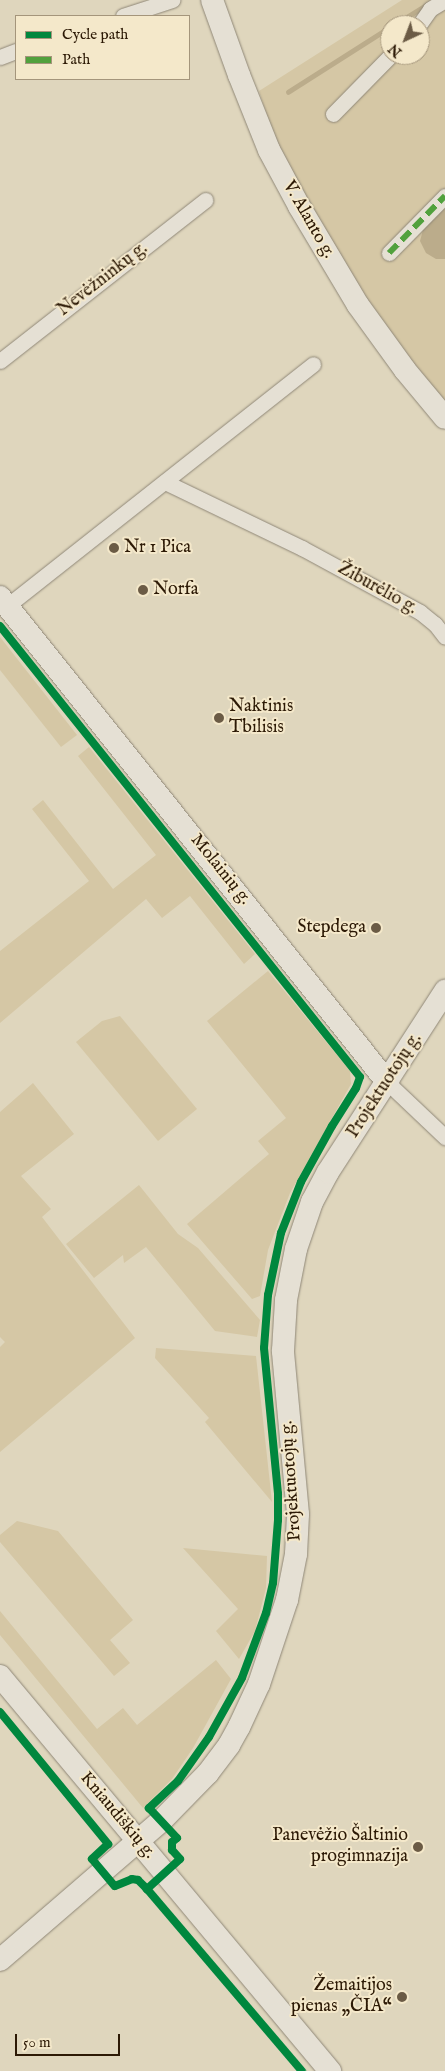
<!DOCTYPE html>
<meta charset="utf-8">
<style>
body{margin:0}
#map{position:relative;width:445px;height:2071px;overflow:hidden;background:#dfd6bd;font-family:"IM FELL English",serif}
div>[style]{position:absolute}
.green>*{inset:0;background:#d5c7a5}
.water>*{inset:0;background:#bbac8b}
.stream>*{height:4.5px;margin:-2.25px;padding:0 2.25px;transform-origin:2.25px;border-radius:2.25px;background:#bbac8b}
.roads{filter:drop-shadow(0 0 1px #8f8777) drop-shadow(0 0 1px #8f8777)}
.street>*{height:15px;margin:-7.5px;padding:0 7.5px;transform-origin:7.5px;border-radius:7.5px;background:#e5e0d4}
.secondary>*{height:22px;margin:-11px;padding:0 11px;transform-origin:11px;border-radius:11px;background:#e5e0d4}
.quiet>*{height:6px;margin-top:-3px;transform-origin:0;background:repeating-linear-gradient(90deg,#51a13d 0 12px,transparent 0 18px)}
.cycleway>*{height:8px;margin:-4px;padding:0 4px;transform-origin:4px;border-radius:4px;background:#00873e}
.dots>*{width:14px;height:14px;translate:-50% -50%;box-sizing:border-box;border:2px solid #f4e8ca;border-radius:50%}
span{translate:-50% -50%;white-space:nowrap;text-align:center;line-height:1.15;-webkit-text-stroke:4px #f4e8ca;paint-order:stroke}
.street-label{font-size:18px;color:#2c1905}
.poi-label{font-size:18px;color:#2c1905}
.left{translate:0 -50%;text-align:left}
.right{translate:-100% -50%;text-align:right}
.legend{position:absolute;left:15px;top:15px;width:175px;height:65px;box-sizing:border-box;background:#f4e8ca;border:1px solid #a4957b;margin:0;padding:6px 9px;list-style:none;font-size:15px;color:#2c1905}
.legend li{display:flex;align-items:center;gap:10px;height:25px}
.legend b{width:25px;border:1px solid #a4957b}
.north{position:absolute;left:380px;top:15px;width:50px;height:50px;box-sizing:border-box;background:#f4e8ca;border:1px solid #a4957b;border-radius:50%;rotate:223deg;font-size:14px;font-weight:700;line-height:20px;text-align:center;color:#2c1905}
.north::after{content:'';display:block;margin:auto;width:18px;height:22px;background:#6b5b45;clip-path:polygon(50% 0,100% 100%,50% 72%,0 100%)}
.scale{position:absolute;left:15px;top:2034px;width:105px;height:22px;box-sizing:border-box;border:2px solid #2c1905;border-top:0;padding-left:6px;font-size:15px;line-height:18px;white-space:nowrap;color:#2c1905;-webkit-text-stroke:4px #f4e8ca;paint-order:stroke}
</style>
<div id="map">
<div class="green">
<i style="clip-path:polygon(evenodd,402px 0,445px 0,445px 404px,408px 359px,367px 302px,336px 251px,275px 141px,259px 91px,402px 0,390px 25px,420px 25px,420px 55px,390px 55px,390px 25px)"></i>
<i style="clip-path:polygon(0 637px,77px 735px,61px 747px,0 670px)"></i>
<i style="clip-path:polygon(89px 747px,255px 954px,244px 964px,190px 896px,162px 918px,146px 899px,0 1023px,0 951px,89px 881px,32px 809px,43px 800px,113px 889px,156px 855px,78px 756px)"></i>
<i style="clip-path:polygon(268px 971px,350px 1071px,351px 1084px,290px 1193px,268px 1250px,260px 1296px,252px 1299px,187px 1224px,269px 1154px,258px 1141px,286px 1118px,207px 1021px)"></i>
<i style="clip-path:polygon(120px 1016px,197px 1109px,158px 1141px,76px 1042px,102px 1021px)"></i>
<i style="clip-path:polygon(33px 1083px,74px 1134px,21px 1176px,51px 1209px,42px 1217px,135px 1338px,0 1452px,0 1347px,5px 1342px,0 1337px,0 1112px)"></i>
<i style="clip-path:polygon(139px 1185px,178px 1234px,198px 1248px,260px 1320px,257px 1337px,215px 1331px,146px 1247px,124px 1263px,123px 1255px,94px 1278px,66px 1244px)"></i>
<i style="clip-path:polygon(156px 1348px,256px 1356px,272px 1502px,205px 1422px,209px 1418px,155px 1358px)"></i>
<i style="clip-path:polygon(17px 1521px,58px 1531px,133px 1620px,110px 1640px,130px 1663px,114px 1676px,0 1542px,0 1535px)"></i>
<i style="clip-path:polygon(183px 1548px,267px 1556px,266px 1588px,255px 1631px,239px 1659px,216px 1631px,238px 1609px)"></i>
<i style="clip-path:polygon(0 1611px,97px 1729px,123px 1708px,137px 1725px,216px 1660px,231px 1679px,193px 1748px,172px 1779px,143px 1808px,0 1635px)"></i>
</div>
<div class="water">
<i style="clip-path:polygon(445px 208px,445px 259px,436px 259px,426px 253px,420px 241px,423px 230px)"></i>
</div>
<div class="stream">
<i style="left:394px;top:25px;width:39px;rotate:-32deg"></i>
<i style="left:288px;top:92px;width:121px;rotate:-32.5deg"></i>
</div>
<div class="roads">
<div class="street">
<i style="left:123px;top:16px;width:52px;rotate:-18.1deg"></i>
<i style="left:419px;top:25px;width:19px;rotate:-55deg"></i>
<i style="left:430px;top:9px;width:17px;rotate:-31deg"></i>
<i style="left:0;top:57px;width:17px;rotate:-21deg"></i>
<i style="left:333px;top:114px;width:83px;rotate:-45.5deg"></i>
<i style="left:389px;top:253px;width:80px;rotate:-45.5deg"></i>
<i style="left:0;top:361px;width:261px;rotate:-38.1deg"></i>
<i style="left:165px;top:482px;width:152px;rotate:25.7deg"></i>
<i style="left:302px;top:548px;width:134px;rotate:28.5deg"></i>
<i style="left:420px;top:612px;width:19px;rotate:39deg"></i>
<i style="left:435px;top:624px;width:16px;rotate:52deg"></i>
<i style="left:7px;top:606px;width:390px;rotate:-38.3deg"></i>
<i style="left:388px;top:1083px;width:79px;rotate:43.5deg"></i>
</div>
<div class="secondary">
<i style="left:212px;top:0;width:80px;rotate:70.2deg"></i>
<i style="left:239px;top:75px;width:81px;rotate:68.2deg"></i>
<i style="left:269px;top:150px;width:64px;rotate:61.8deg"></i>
<i style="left:299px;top:206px;width:115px;rotate:59.2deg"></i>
<i style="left:358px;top:305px;width:80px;rotate:54.1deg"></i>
<i style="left:405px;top:370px;width:62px;rotate:50.2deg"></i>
<i style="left:0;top:597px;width:622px;rotate:51.4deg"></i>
<i style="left:0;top:1676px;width:515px;rotate:50.12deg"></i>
<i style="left:0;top:1960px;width:213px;rotate:-40.8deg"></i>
<i style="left:161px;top:1821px;width:67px;rotate:-45.6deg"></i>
<i style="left:208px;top:1773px;width:35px;rotate:-53deg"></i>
<i style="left:229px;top:1745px;width:21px;rotate:-61deg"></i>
<i style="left:239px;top:1727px;width:47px;rotate:-65.1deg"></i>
<i style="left:259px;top:1684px;width:89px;rotate:-71.6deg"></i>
<i style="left:287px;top:1600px;width:47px;rotate:-78.9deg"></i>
<i style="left:296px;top:1554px;width:40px;rotate:-87.1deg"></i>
<i style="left:298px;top:1514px;width:164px;rotate:-95.3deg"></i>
<i style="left:283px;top:1351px;width:51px;rotate:-86.6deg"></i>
<i style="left:286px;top:1300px;width:52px;rotate:-78.9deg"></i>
<i style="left:296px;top:1249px;width:50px;rotate:-71.2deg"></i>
<i style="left:312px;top:1202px;width:34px;rotate:-62deg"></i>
<i style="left:328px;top:1172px;width:216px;rotate:-57.1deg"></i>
</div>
</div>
<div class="quiet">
<i style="left:389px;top:253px;width:80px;rotate:-45.5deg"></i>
</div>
<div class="cycleway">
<i style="left:0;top:626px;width:577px;rotate:51.4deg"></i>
<i style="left:360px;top:1077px;width:12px;rotate:110deg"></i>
<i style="left:356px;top:1088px;width:45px;rotate:122.3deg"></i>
<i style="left:332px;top:1126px;width:64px;rotate:119deg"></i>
<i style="left:301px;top:1182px;width:55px;rotate:111.4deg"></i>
<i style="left:281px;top:1233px;width:63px;rotate:101.8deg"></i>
<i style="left:268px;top:1295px;width:53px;rotate:94.3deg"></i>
<i style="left:264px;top:1348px;width:147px;rotate:84.5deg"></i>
<i style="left:278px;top:1494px;width:26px;rotate:90deg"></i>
<i style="left:278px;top:1520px;width:63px;rotate:94.5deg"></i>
<i style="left:273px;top:1583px;width:31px;rotate:103deg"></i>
<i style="left:266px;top:1613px;width:69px;rotate:110.3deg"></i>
<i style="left:242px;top:1678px;width:68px;rotate:119.2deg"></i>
<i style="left:209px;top:1737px;width:54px;rotate:125.2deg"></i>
<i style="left:178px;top:1781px;width:40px;rotate:137deg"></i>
<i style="left:149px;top:1808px;width:41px;rotate:47deg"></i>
<i style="left:177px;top:1838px;width:6px;rotate:141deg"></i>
<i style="left:172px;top:1842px;width:8px;rotate:90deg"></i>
<i style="left:172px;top:1850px;width:12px;rotate:48deg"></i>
<i style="left:180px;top:1859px;width:45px;rotate:137.7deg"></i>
<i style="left:0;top:1712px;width:171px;rotate:50.7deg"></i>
<i style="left:108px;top:1844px;width:22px;rotate:137deg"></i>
<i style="left:92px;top:1859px;width:35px;rotate:50deg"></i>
<i style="left:115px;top:1886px;width:18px;rotate:-22deg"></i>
<i style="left:132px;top:1879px;width:6px;rotate:9deg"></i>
<i style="left:138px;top:1880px;width:13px;rotate:45deg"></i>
<i style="left:147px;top:1889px;width:239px;rotate:49.6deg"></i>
</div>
<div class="dots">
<i style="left:114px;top:548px;background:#6b5b45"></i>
<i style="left:143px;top:590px;background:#6b5b45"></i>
<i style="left:219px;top:718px;background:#6b5b45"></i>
<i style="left:376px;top:928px;background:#6b5b45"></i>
<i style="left:418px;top:1847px;background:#6b5b45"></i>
<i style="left:402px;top:1997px;background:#6b5b45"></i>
</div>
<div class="street-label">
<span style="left:308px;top:220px;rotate:60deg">V. Alanto g.</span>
<span style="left:103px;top:280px;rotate:-38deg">Nevėžninkų g.</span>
<span style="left:377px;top:589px;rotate:29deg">Žiburėlio g.</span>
<span style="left:220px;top:870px;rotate:51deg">Molainių g.</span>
<span style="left:385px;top:1086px;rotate:-57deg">Projektuotojų g.</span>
<span style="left:292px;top:1481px;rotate:-94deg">Projektuotojų g.</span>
<span style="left:117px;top:1816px;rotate:50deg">Kniaudiškių g.</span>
</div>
<div class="poi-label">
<span class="left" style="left:124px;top:548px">Nr 1 Pica</span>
<span class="left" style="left:153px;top:590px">Norfa</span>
<span class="left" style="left:229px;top:718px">Naktinis<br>Tbilisis</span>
<span class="right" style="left:366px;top:928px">Stepdega</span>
<span class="right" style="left:408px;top:1847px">Panevėžio Šaltinio<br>progimnazija</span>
<span class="right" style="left:392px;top:1997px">Žemaitijos<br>pienas „ČIA“</span>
</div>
<ul class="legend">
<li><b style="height:6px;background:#00873e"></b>Cycle path</li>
<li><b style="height:6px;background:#51a13d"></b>Path</li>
</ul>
<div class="north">N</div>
<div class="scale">50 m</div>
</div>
